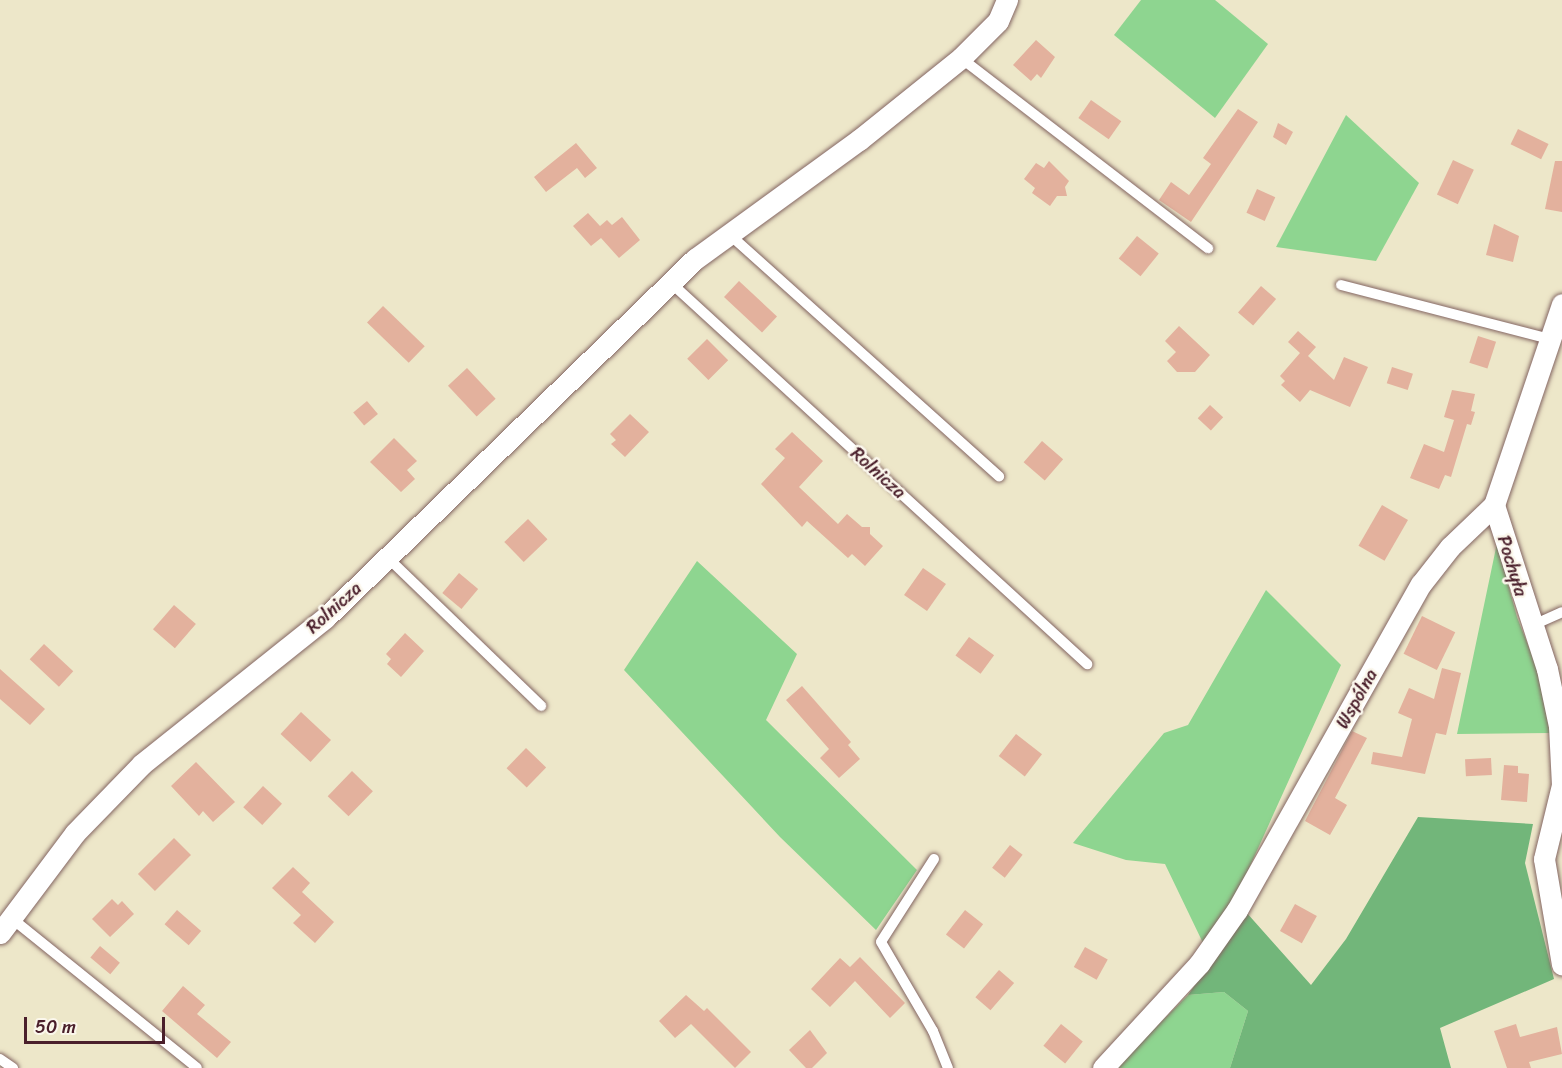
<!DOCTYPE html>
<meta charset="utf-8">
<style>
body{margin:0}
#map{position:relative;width:1562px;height:1068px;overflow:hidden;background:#ede7c9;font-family:Sriracha,sans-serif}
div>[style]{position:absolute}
.green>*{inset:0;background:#8ed590}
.forest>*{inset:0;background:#72b67a}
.building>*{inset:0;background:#e3b19d;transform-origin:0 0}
.roads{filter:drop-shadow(0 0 2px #836562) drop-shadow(0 0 2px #836562)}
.service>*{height:10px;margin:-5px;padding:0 5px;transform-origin:5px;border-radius:5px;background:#fff}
.minor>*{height:21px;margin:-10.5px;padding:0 10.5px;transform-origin:10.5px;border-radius:10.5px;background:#fff}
span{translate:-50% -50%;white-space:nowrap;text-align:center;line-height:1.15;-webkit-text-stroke:5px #fbf7ec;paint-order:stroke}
.street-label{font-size:18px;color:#4a1f2b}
.scale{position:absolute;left:24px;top:1017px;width:141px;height:27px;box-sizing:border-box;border:3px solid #4a1f2b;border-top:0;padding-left:8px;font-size:18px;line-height:21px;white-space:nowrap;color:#4a1f2b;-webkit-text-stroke:4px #fbf7ec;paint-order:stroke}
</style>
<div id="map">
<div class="green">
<i style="clip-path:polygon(1141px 0,1215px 0,1268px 44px,1215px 118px,1114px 35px)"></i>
<i style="clip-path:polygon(1346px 115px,1419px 183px,1376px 261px,1276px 247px)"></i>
<i style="clip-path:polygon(1497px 543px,1517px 617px,1537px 668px,1550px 733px,1457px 734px)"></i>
<i style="clip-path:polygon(697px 561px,797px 654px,766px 720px,917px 870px,876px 930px,780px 837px,624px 670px)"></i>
<i style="clip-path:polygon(1266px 590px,1341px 665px,1231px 908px,1203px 943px,1165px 864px,1126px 860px,1073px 843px,1164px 733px,1188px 725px)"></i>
<i style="clip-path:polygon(1224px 992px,1248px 1011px,1230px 1068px,1115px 1068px,1188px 995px)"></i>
</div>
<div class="forest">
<i style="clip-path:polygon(1418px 817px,1533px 824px,1525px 863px,1554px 979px,1440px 1028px,1451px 1068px,1230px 1068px,1248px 1011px,1224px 992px,1188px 995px,1246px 912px,1311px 985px,1346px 939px)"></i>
</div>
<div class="building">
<i style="clip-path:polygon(1036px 40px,1055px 57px,1041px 78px,1037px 74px,1031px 81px,1013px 65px)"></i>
<i style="left:1091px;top:100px;width:37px;height:22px;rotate:35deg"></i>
<i style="clip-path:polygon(1238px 109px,1258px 122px,1191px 222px,1159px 200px,1171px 182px,1189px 195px,1211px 164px,1203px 158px)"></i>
<i style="clip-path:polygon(1278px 123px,1293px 132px,1286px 145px,1273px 137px)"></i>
<i style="left:1518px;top:129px;width:34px;height:17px;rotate:26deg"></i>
<i style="clip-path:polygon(576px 143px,597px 168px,585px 178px,577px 168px,546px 192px,534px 177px)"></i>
<i style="left:1453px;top:160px;width:23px;height:38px;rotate:25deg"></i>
<i style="clip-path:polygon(1049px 161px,1069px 181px,1065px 187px,1067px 196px,1057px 196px,1050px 206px,1032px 193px,1035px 188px,1024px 179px,1036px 163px,1044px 168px)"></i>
<i style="clip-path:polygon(1555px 161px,1562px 161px,1562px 212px,1545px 209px)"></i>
<i style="left:1257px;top:189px;width:20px;height:26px;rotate:24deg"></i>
<i style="clip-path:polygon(588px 213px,600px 226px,607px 220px,612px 225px,622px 217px,640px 240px,619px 258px,601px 238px,591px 246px,573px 226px)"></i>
<i style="clip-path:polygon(1494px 224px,1519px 236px,1513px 262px,1486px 255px)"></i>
<i style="left:1137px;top:236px;width:28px;height:29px;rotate:39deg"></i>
<i style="left:739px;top:281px;width:52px;height:22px;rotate:43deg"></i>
<i style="left:1261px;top:286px;width:20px;height:35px;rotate:41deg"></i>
<i style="left:383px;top:306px;width:58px;height:23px;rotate:44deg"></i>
<i style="clip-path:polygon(1179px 326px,1210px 355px,1195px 372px,1177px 372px,1167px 361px,1176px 352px,1165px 341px)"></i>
<i style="clip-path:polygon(1298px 331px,1316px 347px,1308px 356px,1334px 380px,1344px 357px,1368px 367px,1350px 407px,1310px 390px,1300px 402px,1281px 385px,1285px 381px,1280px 376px,1300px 353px,1288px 342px)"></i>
<i style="left:1478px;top:336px;width:19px;height:28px;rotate:18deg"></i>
<i style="left:707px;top:339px;width:30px;height:28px;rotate:45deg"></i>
<i style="left:1392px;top:367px;width:22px;height:17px;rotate:18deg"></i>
<i style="left:467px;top:368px;width:42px;height:26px;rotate:47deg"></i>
<i style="clip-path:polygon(1452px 390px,1475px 394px,1471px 411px,1475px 412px,1471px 425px,1467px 424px,1451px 477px,1445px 475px,1439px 489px,1410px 478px,1424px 444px,1444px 452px,1454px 420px,1444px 417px)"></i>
<i style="left:367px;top:401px;width:17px;height:18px;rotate:50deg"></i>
<i style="left:1210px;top:405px;width:18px;height:18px;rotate:43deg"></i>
<i style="clip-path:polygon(630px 414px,649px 432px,625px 457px,611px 444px,616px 440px,610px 434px)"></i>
<i style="clip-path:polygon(792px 432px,823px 461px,799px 487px,838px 524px,847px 514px,862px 527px,870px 527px,870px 534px,883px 546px,865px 566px,852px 554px,848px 558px,807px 521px,802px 527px,761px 484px,785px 458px,775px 449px)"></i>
<i style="clip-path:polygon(394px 438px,417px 461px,407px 470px,415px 479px,401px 492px,370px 462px)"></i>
<i style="left:1042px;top:441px;width:28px;height:28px;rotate:41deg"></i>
<i style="left:1382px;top:505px;width:30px;height:47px;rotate:30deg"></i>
<i style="left:528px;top:519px;width:28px;height:33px;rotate:46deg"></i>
<i style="left:923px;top:568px;width:28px;height:33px;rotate:35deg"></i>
<i style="left:459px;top:573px;width:25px;height:26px;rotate:40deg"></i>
<i style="left:174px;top:605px;width:29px;height:32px;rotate:41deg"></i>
<i style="left:1422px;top:616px;width:37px;height:42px;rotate:26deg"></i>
<i style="clip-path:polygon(405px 633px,424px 651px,401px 677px,387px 664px,391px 659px,386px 654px)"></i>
<i style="left:969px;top:637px;width:31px;height:23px;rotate:36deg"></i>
<i style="left:44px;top:644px;width:40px;height:21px;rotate:43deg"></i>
<i style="clip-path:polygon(1442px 668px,1461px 673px,1446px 735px,1436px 733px,1425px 774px,1371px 764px,1373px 752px,1402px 757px,1412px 719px,1398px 713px,1409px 688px,1434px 699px)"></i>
<i style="clip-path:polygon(0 669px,45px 709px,30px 725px,0 699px)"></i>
<i style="clip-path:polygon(802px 686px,851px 742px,848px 745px,860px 759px,839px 778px,820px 758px,829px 749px,786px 700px)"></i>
<i style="left:301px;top:712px;width:41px;height:30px;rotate:43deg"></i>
<i style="clip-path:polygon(1352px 731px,1367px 738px,1335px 798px,1347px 805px,1330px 835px,1305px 821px)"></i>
<i style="left:1016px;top:734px;width:33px;height:28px;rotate:38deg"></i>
<i style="left:526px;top:748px;width:28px;height:28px;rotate:44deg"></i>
<i style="left:1491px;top:758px;width:17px;height:26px;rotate:87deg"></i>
<i style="clip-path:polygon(196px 762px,235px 802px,213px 822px,203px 811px,199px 816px,171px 786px)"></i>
<i style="clip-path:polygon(1504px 765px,1518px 766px,1518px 773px,1529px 774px,1527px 802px,1501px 800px)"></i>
<i style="left:352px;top:771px;width:29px;height:35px;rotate:44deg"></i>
<i style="left:263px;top:786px;width:26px;height:29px;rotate:43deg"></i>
<i style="left:174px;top:838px;width:24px;height:51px;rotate:45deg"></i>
<i style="left:1010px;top:845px;width:16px;height:29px;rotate:38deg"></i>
<i style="clip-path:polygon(293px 867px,310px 883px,302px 892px,334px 922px,315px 943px,293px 923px,301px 915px,272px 888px)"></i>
<i style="clip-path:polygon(112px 899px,118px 905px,122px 901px,134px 914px,110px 937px,92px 919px)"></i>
<i style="left:1295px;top:904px;width:25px;height:31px;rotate:29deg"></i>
<i style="left:177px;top:910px;width:32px;height:19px;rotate:41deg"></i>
<i style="left:965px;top:910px;width:23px;height:31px;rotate:38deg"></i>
<i style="left:100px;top:946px;width:26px;height:15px;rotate:40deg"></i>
<i style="left:1085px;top:947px;width:26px;height:23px;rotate:29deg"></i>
<i style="clip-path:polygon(860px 957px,905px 1003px,890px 1018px,855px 981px,830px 1007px,811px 989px,840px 958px,850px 967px)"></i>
<i style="left:999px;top:970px;width:20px;height:36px;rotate:41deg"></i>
<i style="clip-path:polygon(183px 986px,205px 1005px,197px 1014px,231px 1042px,217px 1058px,162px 1011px)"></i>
<i style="clip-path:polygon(686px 995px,704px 1011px,707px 1008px,751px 1052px,735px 1068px,691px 1024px,675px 1038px,659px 1021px)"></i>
<i style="left:1061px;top:1024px;width:28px;height:28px;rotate:39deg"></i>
<i style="clip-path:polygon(1516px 1024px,1520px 1037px,1557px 1027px,1562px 1054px,1529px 1062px,1531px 1068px,1507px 1068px,1494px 1031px)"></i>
<i style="clip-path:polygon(810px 1030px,827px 1053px,812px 1068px,806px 1068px,789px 1050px)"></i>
</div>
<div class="roads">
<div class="service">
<i style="left:961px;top:58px;width:312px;rotate:37.6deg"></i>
<i style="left:729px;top:234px;width:363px;rotate:41.9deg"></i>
<i style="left:670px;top:282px;width:566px;rotate:42.49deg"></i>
<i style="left:1341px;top:285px;width:216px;rotate:14.5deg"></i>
<i style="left:388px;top:558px;width:213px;rotate:44deg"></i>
<i style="left:1531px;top:626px;width:34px;rotate:-24deg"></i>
<i style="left:934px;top:859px;width:98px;rotate:122.6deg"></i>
<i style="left:881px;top:942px;width:103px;rotate:59.7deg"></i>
<i style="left:933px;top:1031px;width:40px;rotate:68deg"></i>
<i style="left:10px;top:917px;width:240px;rotate:38.9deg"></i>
<i style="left:0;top:1059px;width:16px;rotate:35deg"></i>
</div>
<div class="minor">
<i style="left:1494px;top:505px;width:172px;rotate:72.1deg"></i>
<i style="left:1547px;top:669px;width:58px;rotate:78.1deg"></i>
<i style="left:1559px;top:726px;width:59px;rotate:87.1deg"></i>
<i style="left:1562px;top:785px;width:76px;rotate:103.7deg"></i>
<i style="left:1544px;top:859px;width:107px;rotate:80.3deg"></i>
<i style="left:0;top:933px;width:125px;rotate:-53.1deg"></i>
<i style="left:75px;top:833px;width:96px;rotate:-45.8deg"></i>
<i style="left:142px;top:764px;width:234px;rotate:-38.6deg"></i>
<i style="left:325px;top:618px;width:516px;rotate:-44.14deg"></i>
<i style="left:695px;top:259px;width:203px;rotate:-36deg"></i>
<i style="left:859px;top:140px;width:131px;rotate:-38.8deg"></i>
<i style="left:961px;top:58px;width:52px;rotate:-45deg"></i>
<i style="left:998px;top:21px;width:23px;rotate:-67deg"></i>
<i style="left:1103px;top:1068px;width:142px;rotate:-47.3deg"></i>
<i style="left:1199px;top:964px;width:66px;rotate:-54.9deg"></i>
<i style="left:1237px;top:910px;width:374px;rotate:-60.6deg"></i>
<i style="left:1421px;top:584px;width:47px;rotate:-51.9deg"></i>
<i style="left:1450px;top:547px;width:61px;rotate:-43.7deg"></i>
<i style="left:1494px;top:505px;width:212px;rotate:-71.3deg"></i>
</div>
</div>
<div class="street-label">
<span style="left:878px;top:473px;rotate:42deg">Rolnicza</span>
<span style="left:1512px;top:566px;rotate:73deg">Pochyła</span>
<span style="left:334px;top:608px;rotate:-42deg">Rolnicza</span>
<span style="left:1357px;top:699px;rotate:-61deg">Wspólna</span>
</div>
<div class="scale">50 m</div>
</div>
